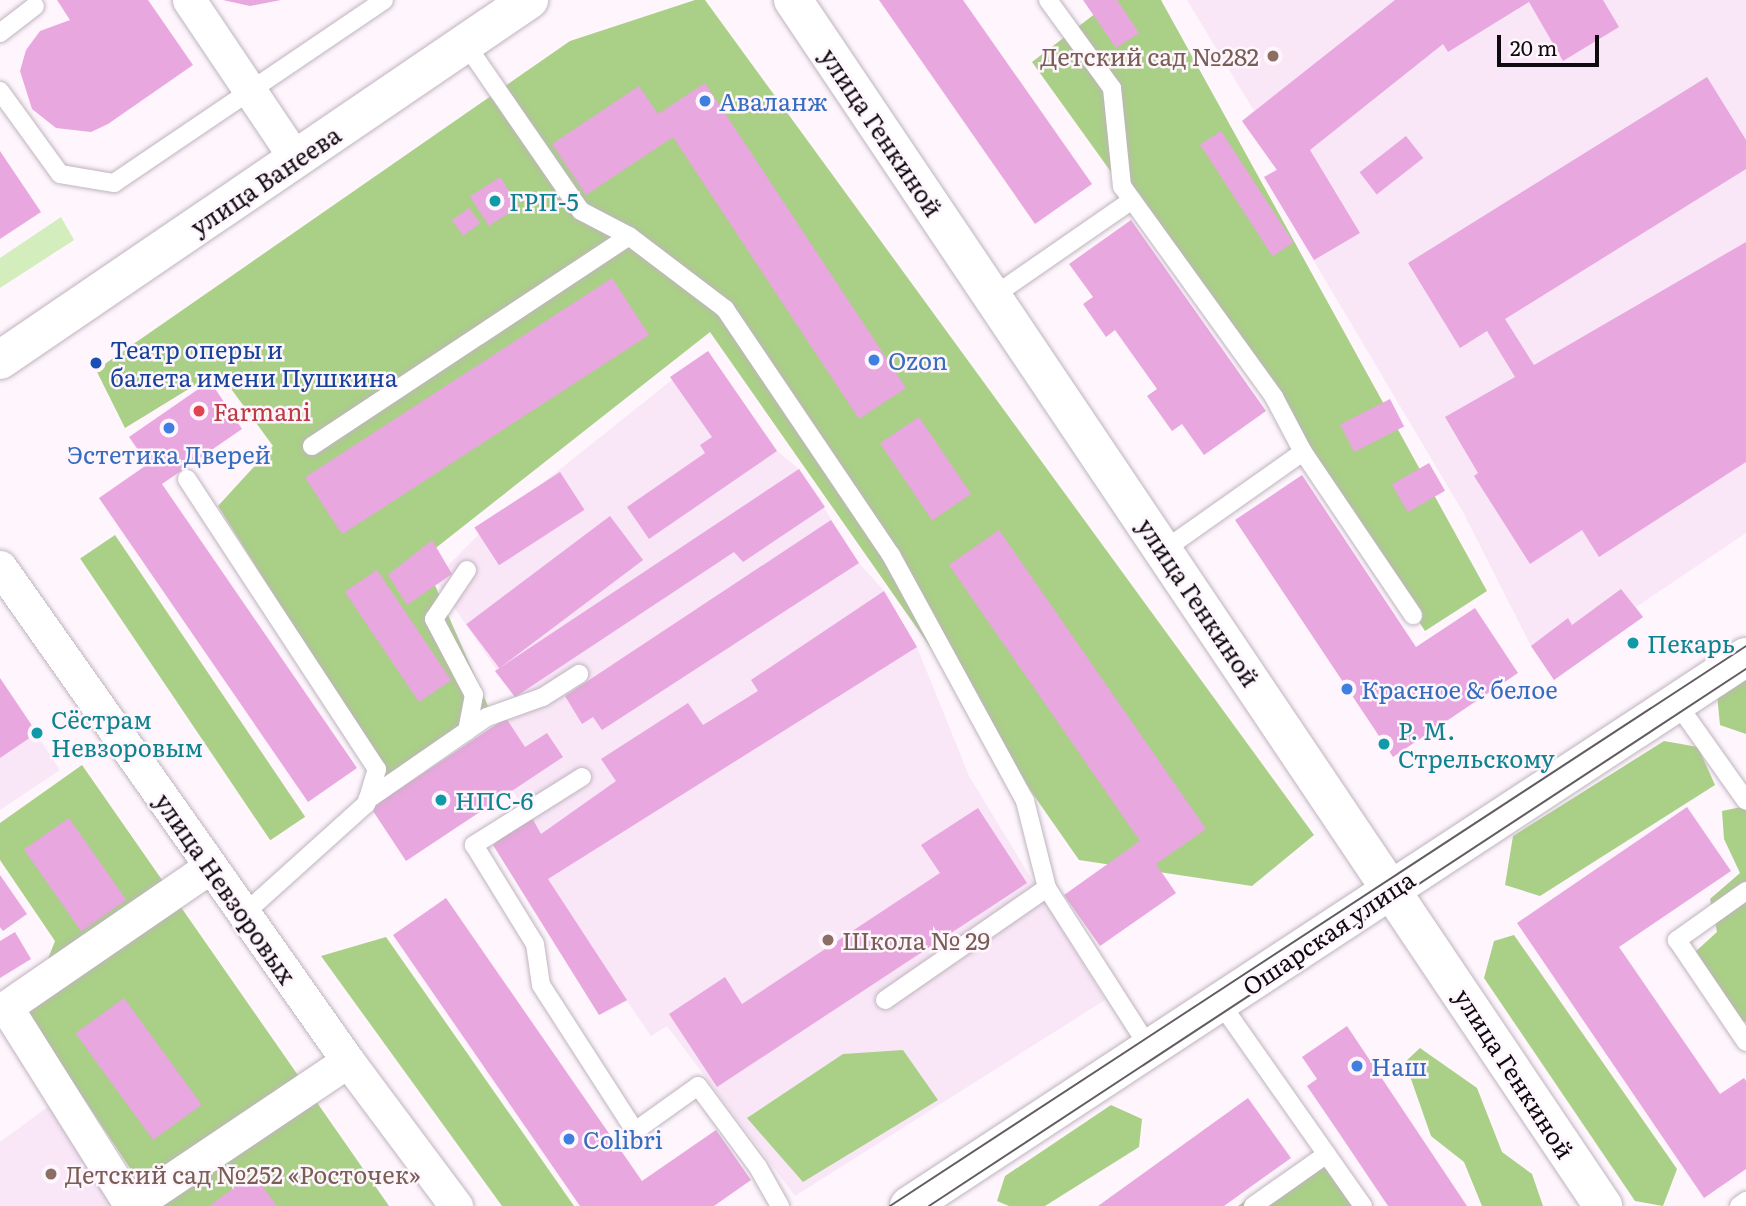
<!DOCTYPE html>
<meta charset="utf-8">
<style>
body{margin:0}
#map{position:relative;width:1746px;height:1206px;overflow:hidden;background:#fef5fd;font-family:Literata,serif}
div>[style]{position:absolute}
.built>*{inset:0;background:#f9e7f7}
.green>*{inset:0;background:#d3edbc}
.forest>*{inset:0;background:#aacf87;transform-origin:0 0}
.building>*{inset:0;background:#e8a7de;transform-origin:0 0}
.roads{filter:drop-shadow(0 0 2px #bfb4be) drop-shadow(0 0 2px #bfb4be)}
.lane>*{height:18px;margin:-9px;padding:0 9px;transform-origin:9px;border-radius:9px;background:#fff}
.street>*{height:33px;margin:-16.5px;padding:0 16.5px;transform-origin:16.5px;border-radius:16.5px;background:#fff}
.secondary>*{height:38px;margin:-19px;padding:0 19px;transform-origin:19px;border-radius:19px;background:#fff}
.tram>*{height:2px;margin:-1px;padding:0 1px;transform-origin:1px;border-radius:1px;background:#635d62}
.dots>*{width:19px;height:19px;translate:-50% -50%;box-sizing:border-box;border:4px solid #fef5fd;border-radius:50%}
span{translate:-50% -50%;white-space:nowrap;text-align:center;line-height:1.15;-webkit-text-stroke:5px #fef5fd;paint-order:stroke}
.education-label{font-size:24px;color:#785e54}
.right{translate:-100% -50%;text-align:right}
.left{translate:0 -50%;text-align:left}
.shop-label{font-size:24px;color:#366cbe}
.street-label{font-size:24px;color:#0e0a0e}
.culture-label{font-size:24px;color:#0d838f}
.transit-label{font-size:24px;color:#164399}
.health-label{font-size:24px;color:#be3a42}
.scale{position:absolute;left:1497px;top:35px;width:102px;height:32px;box-sizing:border-box;border:4px solid #0e0a0e;border-top:0;padding-left:9px;font-size:21px;line-height:24px;white-space:nowrap;color:#0e0a0e;-webkit-text-stroke:5px #fef5fd;paint-order:stroke}
</style>
<div id="map">
<div class="built">
<i style="clip-path:polygon(1187px 0,1746px 0,1746px 533px,1636px 607px,1643px 617px,1554px 680px,1531px 646px,1463px 512px,1264px 177px,1276px 169px,1242px 121px,1254px 111px)"></i>
<i style="clip-path:polygon(708px 351px,777px 451px,799px 469px,859px 563px,884px 591px,917px 647px,969px 776px,1105px 1000px,795px 1196px,667px 1026px,651px 1036px,627px 1001px,599px 1015px,493px 845px,530px 815px,475px 739px,506px 718px,515px 697px,435px 579px,479px 534px)"></i>
<i style="clip-path:polygon(0 678px,60px 770px,0 810px)"></i>
<i style="clip-path:polygon(56px 1101px,122px 1206px,0 1206px,0 1142px)"></i>
</div>
<div class="green">
<i style="clip-path:polygon(61px 217px,74px 240px,0 288px,0 258px)"></i>
</div>
<div class="forest">
<i style="clip-path:polygon(695px 0,705px 0,1314px 835px,1252px 886px,1079px 860px,710px 332px,423px 558px,488px 706px,388px 777px,218px 506px,273px 446px,218px 371px,125px 428px,96px 370px,570px 41px)"></i>
<i style="clip-path:polygon(1113px 0,1161px 0,1487px 591px,1425px 631px,1308px 446px,1032px 62px)"></i>
<i style="left:115px;top:535px;width:340px;height:42px;rotate:56deg"></i>
<i style="clip-path:polygon(1746px 677px,1746px 734px,1720px 725px,1717px 694px)"></i>
<i style="clip-path:polygon(1664px 741px,1698px 747px,1715px 785px,1540px 896px,1505px 885px,1513px 836px)"></i>
<i style="clip-path:polygon(82px 765px,389px 1206px,155px 1206px,27px 1013px,55px 941px,0 860px,0 823px)"></i>
<i style="clip-path:polygon(1746px 806px,1746px 1022px,1717px 1014px,1683px 963px,1717px 932px,1710px 899px,1740px 873px,1724px 839px,1722px 811px)"></i>
<i style="clip-path:polygon(1514px 935px,1677px 1169px,1663px 1206px,1635px 1201px,1484px 978px,1494px 941px)"></i>
<i style="clip-path:polygon(386px 937px,574px 1206px,502px 1206px,321px 956px)"></i>
<i style="clip-path:polygon(1420px 1048px,1477px 1088px,1502px 1152px,1532px 1174px,1543px 1206px,1482px 1206px,1464px 1162px,1431px 1136px,1405px 1062px)"></i>
<i style="clip-path:polygon(903px 1050px,938px 1100px,803px 1182px,747px 1118px,843px 1054px)"></i>
<i style="clip-path:polygon(1111px 1105px,1142px 1119px,1139px 1147px,1045px 1206px,1009px 1206px,997px 1201px,1005px 1176px)"></i>
<i style="clip-path:polygon(1301px 1161px,1351px 1174px,1373px 1206px,1238px 1206px)"></i>
</div>
<div class="building">
<i style="clip-path:polygon(57px 0,148px 0,193px 65px,108px 124px,91px 132px,56px 128px,32px 109px,20px 71px,26px 50px,40px 31px,70px 20px)"></i>
<i style="clip-path:polygon(223px 0,281px 0,250px 6px)"></i>
<i style="clip-path:polygon(879px 0,963px 0,1092px 184px,1035px 224px)"></i>
<i style="clip-path:polygon(1083px 0,1117px 0,1139px 33px,1116px 48px)"></i>
<i style="clip-path:polygon(1395px 0,1603px 0,1619px 27px,1563px 61px,1529px 2px,1448px 52px,1443px 44px,1310px 150px,1360px 233px,1314px 260px,1264px 177px,1277px 170px,1242px 121px)"></i>
<i style="clip-path:polygon(1707px 77px,1746px 140px,1746px 169px,1505px 319px,1534px 365px,1746px 242px,1746px 462px,1599px 557px,1582px 530px,1530px 564px,1474px 476px,1478px 473px,1445px 417px,1515px 377px,1487px 331px,1460px 348px,1408px 263px)"></i>
<i style="clip-path:polygon(705px 83px,906px 388px,859px 419px,673px 137px,586px 195px,552px 144px,639px 86px,658px 114px)"></i>
<i style="left:1221px;top:131px;width:133px;height:25px;rotate:57deg"></i>
<i style="left:1406px;top:136px;width:28px;height:59px;rotate:52deg"></i>
<i style="clip-path:polygon(0 151px,41px 212px,0 239px)"></i>
<i style="left:500px;top:177px;width:35px;height:36px;rotate:57deg"></i>
<i style="left:469px;top:208px;width:19px;height:21px;rotate:54deg"></i>
<i style="clip-path:polygon(1131px 220px,1266px 411px,1204px 455px,1182px 424px,1172px 431px,1147px 396px,1157px 389px,1115px 330px,1106px 337px,1083px 304px,1093px 297px,1069px 264px)"></i>
<i style="left:612px;top:278px;width:68px;height:366px;rotate:57deg"></i>
<i style="clip-path:polygon(708px 351px,777px 451px,649px 539px,627px 507px,705px 453px,700px 445px,712px 437px,670px 377px)"></i>
<i style="clip-path:polygon(210px 381px,242px 429px,162px 484px,357px 768px,308px 802px,99px 498px,148px 464px,129px 437px)"></i>
<i style="left:1390px;top:399px;width:31px;height:56px;rotate:63deg"></i>
<i style="left:919px;top:417px;width:93px;height:47px;rotate:56deg"></i>
<i style="left:1429px;top:463px;width:32px;height:43px;rotate:60deg"></i>
<i style="clip-path:polygon(799px 469px,825px 507px,743px 562px,734px 552px,515px 697px,495px 671px)"></i>
<i style="left:560px;top:472px;width:45px;height:102px;rotate:57deg"></i>
<i style="clip-path:polygon(1302px 475px,1416px 647px,1475px 608px,1518px 673px,1393px 757px,1235px 520px)"></i>
<i style="left:610px;top:516px;width:55px;height:180px;rotate:53deg"></i>
<i style="clip-path:polygon(831px 520px,859px 563px,602px 730px,593px 717px,582px 724px,565px 696px)"></i>
<i style="clip-path:polygon(999px 530px,1206px 829px,1156px 864px,1176px 893px,1100px 946px,1064px 895px,1140px 841px,949px 565px)"></i>
<i style="clip-path:polygon(432px 540px,452px 574px,407px 605px,388px 575px)"></i>
<i style="left:377px;top:570px;width:133px;height:39px;rotate:56deg"></i>
<i style="clip-path:polygon(1621px 589px,1643px 617px,1554px 680px,1531px 646px,1568px 618px,1572px 625px)"></i>
<i style="clip-path:polygon(884px 591px,917px 647px,548px 879px,627px 1000px,599px 1015px,493px 845px,531px 816px,541px 834px,616px 781px,601px 759px,688px 703px,703px 725px,758px 691px,751px 680px)"></i>
<i style="clip-path:polygon(0 678px,37px 733px,0 758px)"></i>
<i style="clip-path:polygon(506px 718px,525px 747px,547px 733px,563px 757px,406px 861px,371px 808px)"></i>
<i style="clip-path:polygon(1687px 807px,1731px 871px,1619px 947px,1720px 1094px,1744px 1078px,1746px 1081px,1746px 1169px,1704px 1198px,1517px 923px)"></i>
<i style="clip-path:polygon(978px 808px,1027px 883px,717px 1087px,669px 1014px,725px 977px,742px 1004px,940px 873px,921px 845px)"></i>
<i style="left:69px;top:818px;width:100px;height:55px;rotate:55deg"></i>
<i style="clip-path:polygon(0 875px,27px 914px,3px 931px,0 927px)"></i>
<i style="clip-path:polygon(446px 898px,642px 1181px,716px 1130px,751px 1180px,714px 1206px,580px 1206px,393px 935px)"></i>
<i style="clip-path:polygon(15px 932px,31px 959px,0 978px,0 941px)"></i>
<i style="left:124px;top:998px;width:132px;height:60px;rotate:54deg"></i>
<i style="clip-path:polygon(1347px 1026px,1467px 1206px,1388px 1206px,1337px 1130px,1307px 1086px,1317px 1079px,1302px 1057px)"></i>
<i style="clip-path:polygon(1248px 1098px,1291px 1158px,1224px 1206px,1098px 1206px)"></i>
<i style="clip-path:polygon(253px 1174px,277px 1206px,209px 1206px)"></i>
</div>
<div class="roads">
<div class="lane">
<i style="left:1048px;top:0;width:109px;rotate:54deg"></i>
<i style="left:1112px;top:88px;width:99px;rotate:84.2deg"></i>
<i style="left:1122px;top:186px;width:260px;rotate:54.2deg"></i>
<i style="left:1274px;top:397px;width:62px;rotate:62.2deg"></i>
<i style="left:0;top:33px;width:44px;rotate:-37.6deg"></i>
<i style="left:465px;top:43px;width:204px;rotate:55.4deg"></i>
<i style="left:581px;top:211px;width:54px;rotate:27.5deg"></i>
<i style="left:629px;top:236px;width:121px;rotate:37.2deg"></i>
<i style="left:725px;top:309px;width:297px;rotate:56deg"></i>
<i style="left:891px;top:555px;width:280px;rotate:61.4deg"></i>
<i style="left:1025px;top:801px;width:90px;rotate:75.8deg"></i>
<i style="left:1047px;top:888px;width:191px;rotate:57.4deg"></i>
<i style="left:0;top:91px;width:102px;rotate:54.1deg"></i>
<i style="left:60px;top:174px;width:55px;rotate:9.5deg"></i>
<i style="left:114px;top:183px;width:326px;rotate:-34.1deg"></i>
<i style="left:992px;top:297px;width:170px;rotate:-34.7deg"></i>
<i style="left:312px;top:446px;width:380px;rotate:-33.5deg"></i>
<i style="left:187px;top:479px;width:347px;rotate:56.8deg"></i>
<i style="left:377px;top:769px;width:37px;rotate:107deg"></i>
<i style="left:366px;top:804px;width:164px;rotate:138deg"></i>
<i style="left:1164px;top:550px;width:170px;rotate:-35.2deg"></i>
<i style="left:1303px;top:452px;width:197px;rotate:56deg"></i>
<i style="left:1676px;top:702px;width:121px;rotate:54.7deg"></i>
<i style="left:467px;top:731px;width:37px;rotate:-79deg"></i>
<i style="left:474px;top:695px;width:86px;rotate:-117.8deg"></i>
<i style="left:434px;top:619px;width:59px;rotate:-56deg"></i>
<i style="left:582px;top:777px;width:128px;rotate:147.8deg"></i>
<i style="left:474px;top:845px;width:116px;rotate:58.4deg"></i>
<i style="left:535px;top:944px;width:41px;rotate:81.7deg"></i>
<i style="left:541px;top:985px;width:174px;rotate:57.2deg"></i>
<i style="left:635px;top:1131px;width:77px;rotate:-35.5deg"></i>
<i style="left:698px;top:1086px;width:101px;rotate:53.5deg"></i>
<i style="left:758px;top:1167px;width:45px;rotate:60.6deg"></i>
<i style="left:367px;top:800px;width:146px;rotate:-34.7deg"></i>
<i style="left:487px;top:717px;width:59px;rotate:-19.7deg"></i>
<i style="left:543px;top:697px;width:43px;rotate:-32.6deg"></i>
<i style="left:1746px;top:891px;width:85px;rotate:144.6deg"></i>
<i style="left:1677px;top:940px;width:123px;rotate:55.9deg"></i>
<i style="left:885px;top:1000px;width:197px;rotate:-34.7deg"></i>
<i style="left:1221px;top:1004px;width:247px;rotate:54.9deg"></i>
<i style="left:1253px;top:1206px;width:90px;rotate:-35.1deg"></i>
<i style="left:1739px;top:1206px;width:9px;rotate:-36deg"></i>
</div>
<div class="street">
<i style="left:189px;top:0;width:192px;rotate:56.1deg"></i>
<i style="left:0;top:567px;width:604px;rotate:54.84deg"></i>
<i style="left:348px;top:1061px;width:181px;rotate:53.3deg"></i>
<i style="left:131px;top:1206px;width:235px;rotate:-122.1deg"></i>
<i style="left:6px;top:1007px;width:247px;rotate:-34.5deg"></i>
<i style="left:132px;top:1206px;width:260px;rotate:-33.9deg"></i>
</div>
<div class="secondary">
<i style="left:793px;top:0;width:1453px;rotate:56.11deg"></i>
<i style="left:0;top:360px;width:640px;rotate:-34.24deg"></i>
<i style="left:909px;top:1206px;width:1001px;rotate:-33.26deg"></i>
</div>
</div>
<div class="tram">
<i style="left:890px;top:1206px;width:1023px;rotate:-33.19deg"></i>
<i style="left:929px;top:1206px;width:978px;rotate:-33.32deg"></i>
</div>
<div class="dots">
<i style="left:1273px;top:56px;background:#8d6e63"></i>
<i style="left:705px;top:101px;background:#3f7fe0"></i>
<i style="left:495px;top:201px;background:#0f9aa8"></i>
<i style="left:874px;top:360px;background:#3f7fe0"></i>
<i style="left:96px;top:363px;background:#1a4fb4"></i>
<i style="left:199px;top:411px;background:#e0444e"></i>
<i style="left:169px;top:428px;background:#3f7fe0"></i>
<i style="left:1633px;top:643px;background:#0f9aa8"></i>
<i style="left:1347px;top:689px;background:#3f7fe0"></i>
<i style="left:37px;top:733px;background:#0f9aa8"></i>
<i style="left:1384px;top:744px;background:#0f9aa8"></i>
<i style="left:441px;top:800px;background:#0f9aa8"></i>
<i style="left:828px;top:940px;background:#8d6e63"></i>
<i style="left:1357px;top:1066px;background:#3f7fe0"></i>
<i style="left:569px;top:1139px;background:#3f7fe0"></i>
<i style="left:51px;top:1174px;background:#8d6e63"></i>
</div>
<div class="education-label">
<span class="right" style="left:1259px;top:56px">Детский сад №282</span>
<span class="left" style="left:842px;top:940px">Школа № 29</span>
<span class="left" style="left:65px;top:1174px">Детский сад №252 «Росточек»</span>
</div>
<div class="shop-label">
<span class="left" style="left:719px;top:101px">Аваланж</span>
<span class="left" style="left:888px;top:360px">Ozon</span>
<span style="left:169px;top:454px">Эстетика Дверей</span>
<span class="left" style="left:1361px;top:689px">Красное &amp; белое</span>
<span class="left" style="left:1371px;top:1066px">Наш</span>
<span class="left" style="left:583px;top:1139px">Colibri</span>
</div>
<div class="street-label">
<span style="left:882px;top:132px;rotate:56deg">улица Генкиной</span>
<span style="left:265px;top:180px;rotate:-34deg">улица Ванеева</span>
<span style="left:1199px;top:602px;rotate:56deg">улица Генкиной</span>
<span style="left:226px;top:888px;rotate:55deg">улица Невзоровых</span>
<span style="left:1328px;top:932px;rotate:-34deg">Ошарская улица</span>
<span style="left:1515px;top:1073px;rotate:57deg">улица Генкиной</span>
</div>
<div class="culture-label">
<span class="left" style="left:509px;top:201px">ГРП-5</span>
<span class="left" style="left:1647px;top:643px">Пекарь</span>
<span class="left" style="left:51px;top:733px">Сёстрам<br>Невзоровым</span>
<span class="left" style="left:1398px;top:744px">Р. М.<br>Стрельскому</span>
<span class="left" style="left:455px;top:800px">НПС-6</span>
</div>
<div class="transit-label">
<span class="left" style="left:110px;top:363px">Театр оперы и<br>балета имени Пушкина</span>
</div>
<div class="health-label">
<span class="left" style="left:213px;top:411px">Farmani</span>
</div>
<div class="scale">20 m</div>
</div>
